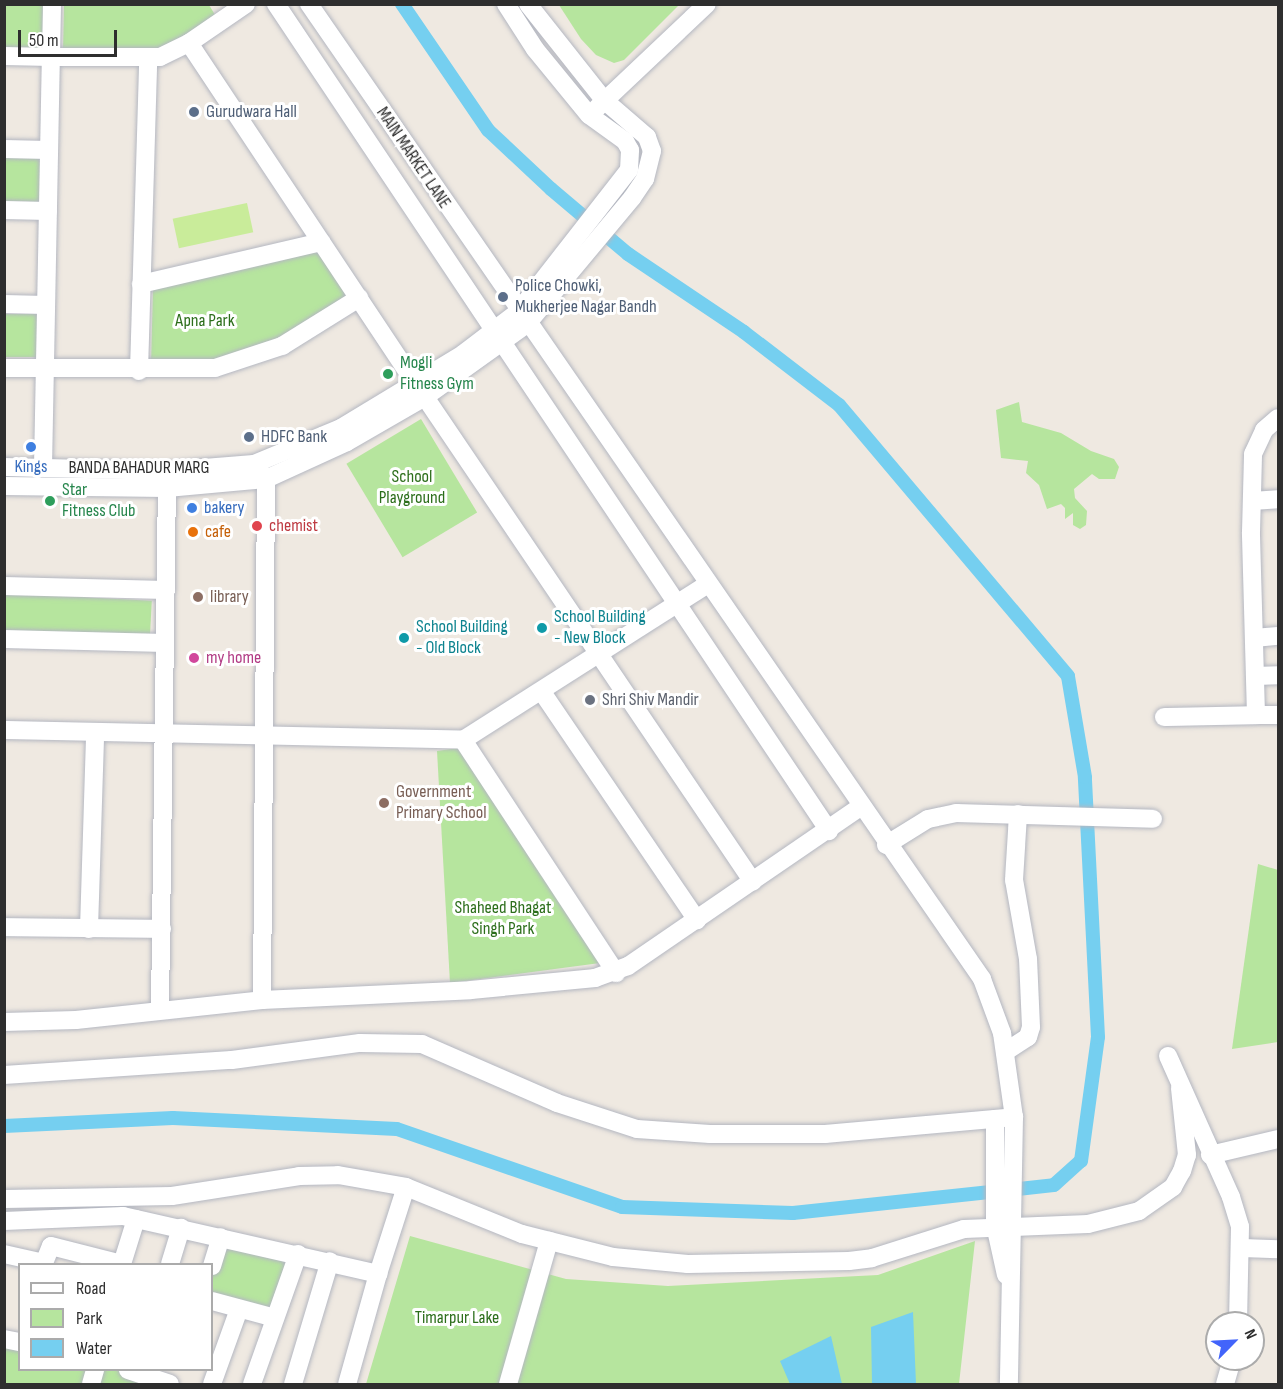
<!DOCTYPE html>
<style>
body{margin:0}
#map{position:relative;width:1283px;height:1389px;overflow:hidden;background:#efe9e1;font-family:"Sofia Sans Condensed",sans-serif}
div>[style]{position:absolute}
.green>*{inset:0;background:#b6e59e;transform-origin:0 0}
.pitch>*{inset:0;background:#c9ec9a;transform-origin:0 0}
.water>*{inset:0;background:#75cff0}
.canal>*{height:14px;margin:-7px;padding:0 7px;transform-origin:7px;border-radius:7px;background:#75cff0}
.roads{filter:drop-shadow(0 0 2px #b4b7c1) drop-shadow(0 0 2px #b4b7c1)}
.minor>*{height:18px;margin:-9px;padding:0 9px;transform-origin:9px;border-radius:9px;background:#fff}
.dots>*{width:16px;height:16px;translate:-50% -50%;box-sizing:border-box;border:3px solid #fff;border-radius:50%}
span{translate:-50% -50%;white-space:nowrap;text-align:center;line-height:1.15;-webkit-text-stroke:6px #fff;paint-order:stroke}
.service-label{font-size:18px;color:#4e5e75}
.left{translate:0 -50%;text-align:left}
.street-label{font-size:18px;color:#2e2e2e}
.park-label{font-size:18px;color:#2c6e1b}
.leisure-label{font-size:18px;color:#27864d}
.shop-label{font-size:18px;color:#366cbe}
.health-label{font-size:18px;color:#be3a42}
.food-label{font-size:18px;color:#c56008}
.education-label{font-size:18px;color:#785e54}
.culture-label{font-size:18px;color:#0d838f}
.hotel-label{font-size:18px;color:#b23c85}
.worship-label{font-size:18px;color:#5b616d}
.frame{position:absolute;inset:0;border:6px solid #2e2e2e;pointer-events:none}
.legend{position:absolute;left:18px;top:1263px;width:195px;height:108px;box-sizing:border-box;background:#fff;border:2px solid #ababab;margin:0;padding:8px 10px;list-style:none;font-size:18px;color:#2e2e2e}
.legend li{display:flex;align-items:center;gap:12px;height:30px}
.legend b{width:30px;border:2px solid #ababab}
.north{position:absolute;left:1205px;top:1311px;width:60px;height:60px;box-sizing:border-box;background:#fff;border:2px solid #ababab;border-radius:50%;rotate:66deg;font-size:16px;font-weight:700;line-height:24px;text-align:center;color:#2e2e2e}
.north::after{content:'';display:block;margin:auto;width:21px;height:27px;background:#4264fb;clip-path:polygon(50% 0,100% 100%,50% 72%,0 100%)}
.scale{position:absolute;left:18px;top:30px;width:99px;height:27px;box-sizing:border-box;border:3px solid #2e2e2e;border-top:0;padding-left:8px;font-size:18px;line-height:21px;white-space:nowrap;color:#2e2e2e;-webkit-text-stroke:4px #fff;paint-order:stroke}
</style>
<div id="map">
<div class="green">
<i style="left:5px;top:5px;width:40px;height:46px"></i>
<i style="clip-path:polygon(64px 5px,209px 5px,217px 18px,164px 50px,63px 50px)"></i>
<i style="clip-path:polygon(559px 5px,679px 5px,624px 60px,614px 63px,596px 55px,581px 39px)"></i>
<i style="left:5px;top:155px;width:38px;height:46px;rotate:2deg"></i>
<i style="clip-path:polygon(318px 249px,349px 297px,276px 342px,213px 363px,151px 364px,153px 288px)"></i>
<i style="left:5px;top:314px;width:34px;height:43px"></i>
<i style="clip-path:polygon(1019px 402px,1022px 422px,1061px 433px,1091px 451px,1114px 459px,1119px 467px,1115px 479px,1099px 479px,1092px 474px,1074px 489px,1075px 498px,1087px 511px,1086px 525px,1080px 529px,1073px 525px,1073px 513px,1065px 519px,1065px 508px,1061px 504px,1047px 509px,1039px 485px,1026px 473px,1028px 461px,1001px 458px,996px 410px)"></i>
<i style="left:421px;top:419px;width:109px;height:87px;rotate:59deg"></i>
<i style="left:5px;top:593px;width:147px;height:38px;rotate:3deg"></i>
<i style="clip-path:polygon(458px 748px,600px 963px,450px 983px,437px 751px)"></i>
<i style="clip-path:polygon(1258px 864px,1278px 870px,1278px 1042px,1232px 1049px)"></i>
<i style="clip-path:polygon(410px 1236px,566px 1279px,668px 1286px,878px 1275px,975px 1241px,959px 1384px,366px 1384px)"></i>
<i style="clip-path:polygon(221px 1237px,298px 1254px,276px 1315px,212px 1300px,212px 1266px)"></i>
<i style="clip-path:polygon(4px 1336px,19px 1340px,20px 1370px,124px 1370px,170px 1384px,5px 1384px)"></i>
</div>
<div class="pitch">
<i style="left:247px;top:203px;width:30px;height:76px;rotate:78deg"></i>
</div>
<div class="water">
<i style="clip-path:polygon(913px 1312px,916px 1384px,872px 1384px,871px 1327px)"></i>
<i style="clip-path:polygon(831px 1336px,842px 1384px,790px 1384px,780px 1361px)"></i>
</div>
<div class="canal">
<i style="left:4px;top:1126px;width:169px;rotate:-2.7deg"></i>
<i style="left:173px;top:1118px;width:224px;rotate:2.8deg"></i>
<i style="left:397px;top:1129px;width:238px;rotate:19.1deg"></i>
<i style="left:622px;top:1207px;width:171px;rotate:2deg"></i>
<i style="left:793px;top:1213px;width:262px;rotate:-6.1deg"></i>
<i style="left:1054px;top:1185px;width:36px;rotate:-42deg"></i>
<i style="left:1081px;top:1161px;width:125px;rotate:-82.2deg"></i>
<i style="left:1098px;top:1037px;width:260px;rotate:-92.9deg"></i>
<i style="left:1085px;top:777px;width:102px;rotate:-99.6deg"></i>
<i style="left:1068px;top:676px;width:355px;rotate:-130.2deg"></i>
<i style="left:839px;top:405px;width:120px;rotate:-142.5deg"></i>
<i style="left:744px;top:332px;width:140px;rotate:-146.1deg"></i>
<i style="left:628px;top:254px;width:101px;rotate:-139.8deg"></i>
<i style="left:551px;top:189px;width:86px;rotate:-136.9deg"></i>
<i style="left:488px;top:130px;width:153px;rotate:-124.3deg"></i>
</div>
<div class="roads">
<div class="minor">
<i style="left:276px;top:4px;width:995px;rotate:56.23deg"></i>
<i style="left:309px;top:4px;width:1185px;rotate:55.38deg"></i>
<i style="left:982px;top:979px;width:58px;rotate:69.7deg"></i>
<i style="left:1002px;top:1033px;width:85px;rotate:81.9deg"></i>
<i style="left:1014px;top:1117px;width:267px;rotate:91.1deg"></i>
<i style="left:189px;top:43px;width:408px;rotate:56.4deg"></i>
<i style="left:4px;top:56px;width:47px;rotate:1.2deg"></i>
<i style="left:51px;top:57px;width:53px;rotate:-88.9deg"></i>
<i style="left:597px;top:108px;width:151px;rotate:-43.4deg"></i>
<i style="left:4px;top:149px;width:45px;rotate:1.3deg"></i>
<i style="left:4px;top:210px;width:44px;rotate:1.3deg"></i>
<i style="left:141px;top:284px;width:185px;rotate:-13.1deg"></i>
<i style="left:4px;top:304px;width:42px;rotate:1.4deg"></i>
<i style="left:4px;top:368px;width:211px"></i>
<i style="left:215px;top:368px;width:71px;rotate:-18.2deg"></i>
<i style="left:282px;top:346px;width:91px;rotate:-31.9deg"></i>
<i style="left:139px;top:371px;width:312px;rotate:-88.3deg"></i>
<i style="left:425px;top:397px;width:585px;rotate:55.93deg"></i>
<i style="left:4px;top:467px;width:163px;rotate:1.4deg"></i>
<i style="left:167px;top:471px;width:87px;rotate:-4.6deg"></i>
<i style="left:254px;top:464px;width:94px;rotate:-22.5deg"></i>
<i style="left:341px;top:428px;width:143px;rotate:-31.2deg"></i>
<i style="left:463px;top:354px;width:69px;rotate:-37.4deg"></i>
<i style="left:518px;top:312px;width:180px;rotate:-52deg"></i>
<i style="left:629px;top:170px;width:20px;rotate:-87deg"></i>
<i style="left:630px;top:150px;width:10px;rotate:-119deg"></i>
<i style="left:625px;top:141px;width:44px;rotate:-144.2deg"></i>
<i style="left:589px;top:115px;width:85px;rotate:-129.3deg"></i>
<i style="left:535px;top:49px;width:54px;rotate:-122.8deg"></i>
<i style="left:43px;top:467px;width:410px;rotate:-88.9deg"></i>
<i style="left:51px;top:57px;width:109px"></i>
<i style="left:160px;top:57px;width:32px;rotate:-26deg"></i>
<i style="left:189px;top:43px;width:69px;rotate:-34.4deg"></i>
<i style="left:259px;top:470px;width:11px;rotate:52deg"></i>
<i style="left:266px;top:479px;width:521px;rotate:90.44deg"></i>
<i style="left:4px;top:486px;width:163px;rotate:0.7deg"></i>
<i style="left:167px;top:488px;width:99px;rotate:-5.2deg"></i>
<i style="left:266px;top:479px;width:89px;rotate:-24.6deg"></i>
<i style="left:347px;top:442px;width:90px;rotate:-30deg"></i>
<i style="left:425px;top:397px;width:125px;rotate:-35.6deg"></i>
<i style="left:527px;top:324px;width:164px;rotate:-50.2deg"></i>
<i style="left:632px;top:198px;width:23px;rotate:-56deg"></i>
<i style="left:645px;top:179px;width:29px;rotate:-76deg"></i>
<i style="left:652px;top:151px;width:15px;rotate:-110deg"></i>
<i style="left:647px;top:137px;width:57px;rotate:-139.3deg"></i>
<i style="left:604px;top:100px;width:122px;rotate:-128.4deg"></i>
<i style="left:1252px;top:501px;width:26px;rotate:-4deg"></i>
<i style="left:4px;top:586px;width:162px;rotate:1.4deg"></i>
<i style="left:1254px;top:638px;width:24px;rotate:-5deg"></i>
<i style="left:4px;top:639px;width:161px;rotate:1.4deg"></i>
<i style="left:1255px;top:676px;width:23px;rotate:-2deg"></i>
<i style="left:542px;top:692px;width:276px;rotate:55.8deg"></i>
<i style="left:1256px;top:715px;width:22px"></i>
<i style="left:1164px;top:717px;width:92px;rotate:-1.2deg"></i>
<i style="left:1256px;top:715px;width:183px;rotate:-91.6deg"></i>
<i style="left:1251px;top:532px;width:78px;rotate:-88.5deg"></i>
<i style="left:1253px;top:454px;width:26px;rotate:-65deg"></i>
<i style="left:1264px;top:430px;width:18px;rotate:-41deg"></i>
<i style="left:4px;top:730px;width:459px;rotate:1.2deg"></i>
<i style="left:463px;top:740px;width:290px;rotate:-32.5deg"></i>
<i style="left:463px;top:740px;width:279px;rotate:56.7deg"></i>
<i style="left:886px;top:845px;width:49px;rotate:-31.8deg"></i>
<i style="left:928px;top:819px;width:29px;rotate:-12deg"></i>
<i style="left:956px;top:813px;width:197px;rotate:1.7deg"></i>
<i style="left:4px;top:927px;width:158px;rotate:0.7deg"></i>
<i style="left:89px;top:929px;width:196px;rotate:-88.2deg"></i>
<i style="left:160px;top:1008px;width:529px;rotate:-89.24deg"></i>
<i style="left:4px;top:1022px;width:72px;rotate:-1.6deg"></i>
<i style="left:76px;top:1020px;width:187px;rotate:-6.1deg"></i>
<i style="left:262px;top:1000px;width:209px;rotate:-2.7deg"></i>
<i style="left:471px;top:990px;width:125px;rotate:-5.5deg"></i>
<i style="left:595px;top:978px;width:35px;rotate:-20deg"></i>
<i style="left:628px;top:966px;width:283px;rotate:-34.4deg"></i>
<i style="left:1005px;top:1052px;width:27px;rotate:-33deg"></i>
<i style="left:1028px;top:1037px;width:10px;rotate:-73deg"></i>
<i style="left:1031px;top:1027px;width:68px;rotate:-92.5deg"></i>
<i style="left:1028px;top:959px;width:80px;rotate:-100deg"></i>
<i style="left:1014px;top:880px;width:66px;rotate:-86.5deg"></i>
<i style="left:1168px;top:1056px;width:154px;rotate:65.9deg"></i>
<i style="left:1231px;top:1197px;width:31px;rotate:73deg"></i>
<i style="left:1240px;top:1227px;width:96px;rotate:91.2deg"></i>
<i style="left:4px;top:1075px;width:228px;rotate:-3.8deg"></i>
<i style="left:232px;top:1060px;width:129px;rotate:-7.6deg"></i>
<i style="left:360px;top:1043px;width:62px;rotate:0.9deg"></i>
<i style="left:422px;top:1044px;width:147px;rotate:23.6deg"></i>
<i style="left:557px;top:1103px;width:84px;rotate:18deg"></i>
<i style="left:637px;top:1129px;width:73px;rotate:3.9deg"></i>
<i style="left:710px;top:1134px;width:115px"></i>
<i style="left:825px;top:1134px;width:190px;rotate:-5.1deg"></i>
<i style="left:995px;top:1119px;width:106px;rotate:90deg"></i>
<i style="left:995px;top:1225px;width:51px;rotate:77.6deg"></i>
<i style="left:1210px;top:1155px;width:70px;rotate:-13.2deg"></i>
<i style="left:4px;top:1199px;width:168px;rotate:-1deg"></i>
<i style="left:172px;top:1196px;width:129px;rotate:-8.9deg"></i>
<i style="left:299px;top:1176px;width:39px;rotate:-1deg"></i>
<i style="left:338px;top:1175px;width:69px;rotate:10deg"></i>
<i style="left:406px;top:1187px;width:125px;rotate:22.1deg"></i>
<i style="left:522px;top:1234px;width:94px;rotate:14.2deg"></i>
<i style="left:613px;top:1257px;width:75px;rotate:5.3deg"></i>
<i style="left:688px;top:1264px;width:161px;rotate:-1.1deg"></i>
<i style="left:849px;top:1261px;width:23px;rotate:-7deg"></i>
<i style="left:872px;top:1258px;width:96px;rotate:-17.5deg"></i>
<i style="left:964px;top:1229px;width:124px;rotate:-2.3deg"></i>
<i style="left:1088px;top:1224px;width:53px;rotate:-14.3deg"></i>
<i style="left:1139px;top:1211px;width:42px;rotate:-35.2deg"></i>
<i style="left:1173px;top:1187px;width:18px;rotate:-61deg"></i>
<i style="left:1182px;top:1171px;width:17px;rotate:-73deg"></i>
<i style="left:1187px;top:1155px;width:67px;rotate:-96deg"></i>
<i style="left:4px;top:1221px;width:119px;rotate:-2.4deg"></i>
<i style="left:123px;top:1216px;width:262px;rotate:12.8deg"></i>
<i style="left:378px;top:1274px;width:114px;rotate:105.7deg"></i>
<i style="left:1242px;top:1248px;width:36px;rotate:2deg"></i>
<i style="left:4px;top:1254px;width:41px;rotate:12.7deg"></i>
<i style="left:44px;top:1263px;width:18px;rotate:-68deg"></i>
<i style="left:51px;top:1246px;width:73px;rotate:14.2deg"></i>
<i style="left:122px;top:1264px;width:47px;rotate:-72.7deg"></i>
<i style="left:170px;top:1264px;width:38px;rotate:-73deg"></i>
<i style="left:212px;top:1266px;width:30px;rotate:-73deg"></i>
<i style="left:378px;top:1274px;width:91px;rotate:-72.2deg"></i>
<i style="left:212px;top:1301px;width:65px;rotate:15.1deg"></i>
<i style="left:4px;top:1339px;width:16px;rotate:11deg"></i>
<i style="left:128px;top:1370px;width:44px;rotate:18.4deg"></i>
<i style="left:91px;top:1384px;width:15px;rotate:-74deg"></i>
<i style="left:212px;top:1384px;width:80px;rotate:-70.2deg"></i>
<i style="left:252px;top:1384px;width:138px;rotate:-70.5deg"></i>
<i style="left:293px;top:1384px;width:128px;rotate:-73.3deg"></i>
<i style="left:508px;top:1384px;width:149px;rotate:-74deg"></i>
<i style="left:1225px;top:1384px;width:26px;rotate:-74deg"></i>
</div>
</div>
<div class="dots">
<i style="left:194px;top:112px;background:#5c6f8a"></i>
<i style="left:503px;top:297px;background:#5c6f8a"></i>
<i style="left:388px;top:374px;background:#2e9e5b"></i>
<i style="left:249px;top:437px;background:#5c6f8a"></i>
<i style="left:31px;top:447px;background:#3f7fe0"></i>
<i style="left:50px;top:501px;background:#2e9e5b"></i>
<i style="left:192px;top:508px;background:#3f7fe0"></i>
<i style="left:257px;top:526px;background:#e0444e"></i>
<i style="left:193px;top:532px;background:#e8710a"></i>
<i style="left:198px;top:597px;background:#8d6e63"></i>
<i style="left:542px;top:628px;background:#0f9aa8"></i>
<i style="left:404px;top:638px;background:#0f9aa8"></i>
<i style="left:194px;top:658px;background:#d1479c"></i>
<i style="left:590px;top:700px;background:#6b7280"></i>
<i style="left:384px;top:803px;background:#8d6e63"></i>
</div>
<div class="service-label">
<span class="left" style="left:206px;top:112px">Gurudwara Hall</span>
<span class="left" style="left:515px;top:297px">Police Chowki,<br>Mukherjee Nagar Bandh</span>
<span class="left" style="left:261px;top:437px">HDFC Bank</span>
</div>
<div class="street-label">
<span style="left:413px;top:158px;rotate:56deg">MAIN MARKET LANE</span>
<span style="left:139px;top:468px">BANDA BAHADUR MARG</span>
</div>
<div class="park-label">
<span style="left:205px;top:321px">Apna Park</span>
<span style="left:412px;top:488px">School<br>Playground</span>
<span style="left:503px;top:919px">Shaheed Bhagat<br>Singh Park</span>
<span style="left:457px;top:1318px">Timarpur Lake</span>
</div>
<div class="leisure-label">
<span class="left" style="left:400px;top:374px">Mogli<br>Fitness Gym</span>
<span class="left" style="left:62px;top:501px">Star<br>Fitness Club</span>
</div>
<div class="shop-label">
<span style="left:31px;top:467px">Kings</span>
<span class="left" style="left:204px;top:508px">bakery</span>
</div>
<div class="health-label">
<span class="left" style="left:269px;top:526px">chemist</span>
</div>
<div class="food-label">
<span class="left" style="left:205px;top:532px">cafe</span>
</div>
<div class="education-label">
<span class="left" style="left:210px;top:597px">library</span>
<span class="left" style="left:396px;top:803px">Government<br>Primary School</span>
</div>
<div class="culture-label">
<span class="left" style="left:554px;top:628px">School Building<br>- New Block</span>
<span class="left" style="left:416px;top:638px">School Building<br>- Old Block</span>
</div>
<div class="hotel-label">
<span class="left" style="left:206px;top:658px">my home</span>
</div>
<div class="worship-label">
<span class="left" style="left:602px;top:700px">Shri Shiv Mandir</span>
</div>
<div class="frame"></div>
<ul class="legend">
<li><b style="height:8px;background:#fff"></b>Road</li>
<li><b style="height:16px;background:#b6e59e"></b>Park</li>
<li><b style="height:16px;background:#75cff0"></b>Water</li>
</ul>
<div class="north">N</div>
<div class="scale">50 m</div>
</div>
